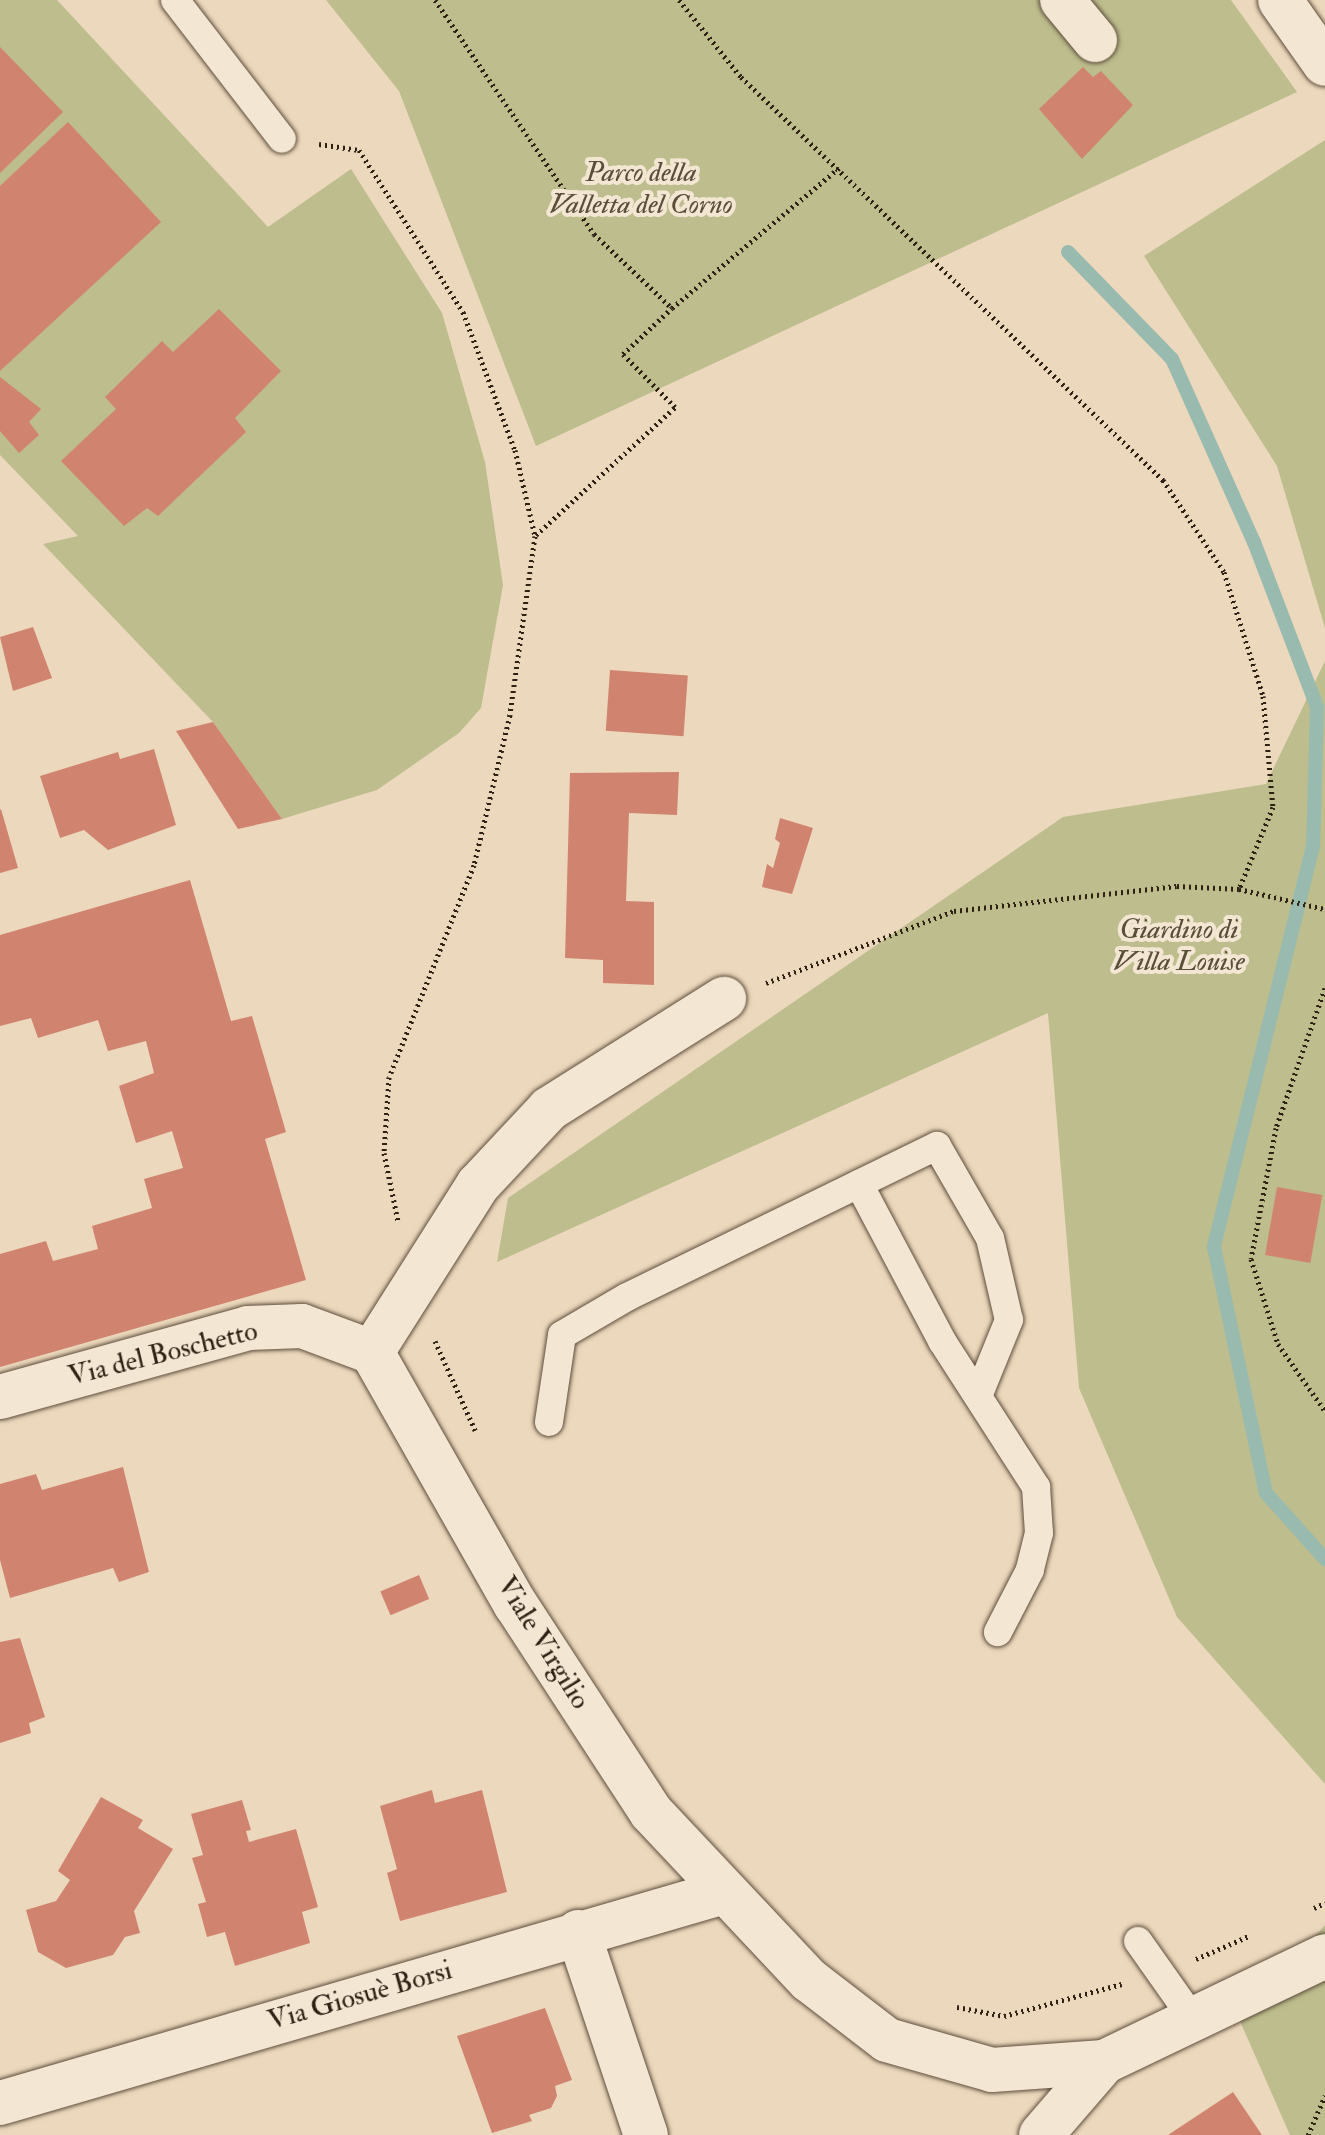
<!DOCTYPE html>
<meta charset="utf-8">
<style>
body{margin:0}
#map{position:relative;width:1325px;height:2135px;overflow:hidden;background:#ecd8bc;font-family:"IM FELL Double Pica",serif}
div>[style]{position:absolute}
.green>*{inset:0;background:#bdbd8d}
.stream>*{height:14px;margin:-7px;padding:0 7px;transform-origin:7px;border-radius:7px;background:#99baae}
.building>*{inset:0;background:#d0846f;transform-origin:0 0}
.path>*{height:5px;margin-top:-2.5px;transform-origin:0;background:repeating-linear-gradient(90deg,#2e2013 0 2px,transparent 0 6px)}
.roads{filter:drop-shadow(0 0 2px #5e4e3d) drop-shadow(0 0 2px #5e4e3d)}
.service>*{height:28px;margin:-14px;padding:0 14px;transform-origin:14px;border-radius:14px;background:#f3e6d3}
.minor>*{height:44px;margin:-22px;padding:0 22px;transform-origin:22px;border-radius:22px;background:#f3e6d3}
.secondary>*{height:44px;margin:-22px;padding:0 22px;transform-origin:22px;border-radius:22px;background:#f3e6d3}
span{translate:-50% -50%;white-space:nowrap;text-align:center;line-height:1.15;-webkit-text-stroke:8px #f3e6d3;paint-order:stroke}
.park-label{font-size:28px;color:#594f38;font-style:italic}
.street-label{font-size:28px;color:#2e2013}
</style>
<div id="map">
<div class="green">
<i style="clip-path:polygon(0 0,57px 0,268px 227px,351px 169px,442px 313px,485px 462px,503px 585px,481px 708px,459px 733px,377px 790px,282px 819px,213px 722px,43px 544px,78px 536px,0 455px)"></i>
<i style="clip-path:polygon(326px 0,1231px 0,1297px 92px,536px 446px,399px 91px)"></i>
<i style="clip-path:polygon(1325px 140px,1325px 628px,1277px 466px,1144px 256px)"></i>
<i style="clip-path:polygon(1325px 661px,1325px 1784px,1177px 1617px,1079px 1388px,1048px 1013px,497px 1262px,508px 1198px,1063px 817px,1266px 784px)"></i>
<i style="clip-path:polygon(1325px 1925px,1325px 2135px,1290px 2135px,1240px 2021px)"></i>
</div>
<div class="stream">
<i style="left:1068px;top:252px;width:149px;rotate:45.8deg"></i>
<i style="left:1172px;top:359px;width:201px;rotate:65.9deg"></i>
<i style="left:1254px;top:542px;width:177px;rotate:69.1deg"></i>
<i style="left:1317px;top:707px;width:139px;rotate:91.6deg"></i>
<i style="left:1313px;top:846px;width:413px;rotate:103.9deg"></i>
<i style="left:1214px;top:1247px;width:251px;rotate:78.1deg"></i>
<i style="left:1266px;top:1493px;width:89px;rotate:48.2deg"></i>
</div>
<div class="building">
<i style="clip-path:polygon(0 47px,63px 112px,0 173px)"></i>
<i style="clip-path:polygon(1083px 67px,1093px 77px,1101px 71px,1133px 105px,1082px 159px,1039px 109px)"></i>
<i style="clip-path:polygon(68px 122px,161px 222px,0 371px,0 186px)"></i>
<i style="clip-path:polygon(219px 309px,281px 371px,235px 418px,246px 432px,158px 516px,147px 508px,124px 526px,61px 461px,116px 409px,105px 397px,162px 341px,173px 352px)"></i>
<i style="clip-path:polygon(0 377px,41px 409px,29px 422px,39px 435px,19px 453px,0 431px)"></i>
<i style="clip-path:polygon(33px 627px,52px 678px,13px 691px,0 637px)"></i>
<i style="left:610px;top:670px;width:78px;height:61px;rotate:4deg"></i>
<i style="clip-path:polygon(213px 722px,282px 819px,238px 829px,176px 731px)"></i>
<i style="clip-path:polygon(154px 749px,176px 825px,108px 850px,84px 830px,60px 838px,40px 776px,118px 752px,120px 759px)"></i>
<i style="clip-path:polygon(679px 772px,677px 815px,629px 813px,626px 901px,654px 902px,654px 985px,603px 983px,603px 960px,565px 958px,570px 773px)"></i>
<i style="clip-path:polygon(1px 809px,18px 868px,0 873px,0 810px)"></i>
<i style="clip-path:polygon(780px 818px,813px 828px,792px 894px,762px 887px,767px 864px,773px 868px,780px 843px,775px 839px)"></i>
<i style="clip-path:polygon(190px 880px,231px 1021px,252px 1016px,286px 1132px,265px 1139px,306px 1280px,0 1367px,0 1254px,46px 1241px,53px 1261px,98px 1249px,92px 1226px,152px 1208px,144px 1179px,183px 1168px,172px 1131px,136px 1143px,119px 1086px,154px 1073px,146px 1041px,108px 1051px,98px 1020px,38px 1038px,31px 1018px,0 1026px,0 935px)"></i>
<i style="left:1277px;top:1187px;width:46px;height:69px;rotate:10deg"></i>
<i style="clip-path:polygon(123px 1467px,149px 1572px,119px 1582px,113px 1568px,10px 1598px,0 1560px,0 1484px,36px 1474px,42px 1490px)"></i>
<i style="left:419px;top:1575px;width:26px;height:42px;rotate:67deg"></i>
<i style="clip-path:polygon(20px 1638px,45px 1717px,29px 1723px,31px 1733px,0 1743px,0 1642px)"></i>
<i style="clip-path:polygon(432px 1790px,435px 1803px,482px 1790px,507px 1892px,400px 1921px,387px 1873px,397px 1869px,380px 1806px)"></i>
<i style="clip-path:polygon(101px 1797px,143px 1820px,138px 1828px,173px 1849px,134px 1911px,140px 1933px,125px 1937px,113px 1955px,66px 1968px,38px 1952px,26px 1910px,56px 1901px,70px 1880px,58px 1871px)"></i>
<i style="clip-path:polygon(242px 1800px,251px 1830px,246px 1831px,249px 1842px,296px 1829px,318px 1907px,302px 1912px,310px 1943px,235px 1966px,225px 1932px,207px 1937px,198px 1904px,206px 1902px,192px 1858px,203px 1855px,191px 1814px)"></i>
<i style="clip-path:polygon(545px 2008px,572px 2080px,555px 2086px,557px 2096px,551px 2108px,529px 2115px,532px 2121px,492px 2133px,457px 2036px)"></i>
<i style="clip-path:polygon(1233px 2092px,1262px 2135px,1168px 2135px)"></i>
</div>
<div class="path">
<i style="left:435px;top:0;width:283px;rotate:55.8deg"></i>
<i style="left:594px;top:234px;width:108px;rotate:43.5deg"></i>
<i style="left:672px;top:308px;width:219px;rotate:-40deg"></i>
<i style="left:679px;top:0;width:99px;rotate:51.2deg"></i>
<i style="left:741px;top:77px;width:584px;rotate:43.68deg"></i>
<i style="left:1163px;top:480px;width:110px;rotate:56.5deg"></i>
<i style="left:1224px;top:572px;width:130px;rotate:72.5deg"></i>
<i style="left:1263px;top:696px;width:111px;rotate:84.9deg"></i>
<i style="left:1273px;top:807px;width:89px;rotate:112.5deg"></i>
<i style="left:319px;top:144px;width:40px;rotate:8.5deg"></i>
<i style="left:359px;top:150px;width:193px;rotate:57.3deg"></i>
<i style="left:463px;top:312px;width:147px;rotate:69.4deg"></i>
<i style="left:515px;top:450px;width:88px;rotate:76.9deg"></i>
<i style="left:535px;top:536px;width:181px;rotate:98deg"></i>
<i style="left:510px;top:715px;width:154px;rotate:103.5deg"></i>
<i style="left:474px;top:865px;width:228px;rotate:111.8deg"></i>
<i style="left:389px;top:1077px;width:76px;rotate:93.8deg"></i>
<i style="left:384px;top:1153px;width:69px;rotate:78.4deg"></i>
<i style="left:536px;top:535px;width:189px;rotate:-42.6deg"></i>
<i style="left:675px;top:407px;width:74px;rotate:-134.5deg"></i>
<i style="left:623px;top:354px;width:67px;rotate:-43.2deg"></i>
<i style="left:766px;top:983px;width:201px;rotate:-21deg"></i>
<i style="left:954px;top:911px;width:224px;rotate:-6.4deg"></i>
<i style="left:1177px;top:886px;width:62px;rotate:2.8deg"></i>
<i style="left:1239px;top:889px;width:88px;rotate:13.1deg"></i>
<i style="left:1325px;top:988px;width:148px;rotate:109.3deg"></i>
<i style="left:1276px;top:1128px;width:133px;rotate:100.8deg"></i>
<i style="left:1251px;top:1259px;width:89px;rotate:72.4deg"></i>
<i style="left:1278px;top:1344px;width:82px;rotate:55deg"></i>
<i style="left:435px;top:1341px;width:98px;rotate:65.8deg"></i>
<i style="left:1314px;top:1908px;width:12px;rotate:-24deg"></i>
<i style="left:1196px;top:1959px;width:58px;rotate:-23.5deg"></i>
<i style="left:957px;top:2007px;width:48px;rotate:10.8deg"></i>
<i style="left:1004px;top:2016px;width:122px;rotate:-15.2deg"></i>
<i style="left:1308px;top:2135px;width:43px;rotate:-66.4deg"></i>
</div>
<div class="roads">
<div class="service">
<i style="left:175px;top:0;width:175px;rotate:52.4deg"></i>
<i style="left:859px;top:1184px;width:178px;rotate:62.1deg"></i>
<i style="left:942px;top:1341px;width:174px;rotate:57.2deg"></i>
<i style="left:1036px;top:1487px;width:46px;rotate:86.3deg"></i>
<i style="left:1039px;top:1533px;width:38px;rotate:104deg"></i>
<i style="left:1030px;top:1570px;width:70px;rotate:117.3deg"></i>
<i style="left:549px;top:1422px;width:88px;rotate:-81.5deg"></i>
<i style="left:562px;top:1335px;width:75px;rotate:-30.3deg"></i>
<i style="left:627px;top:1297px;width:345px;rotate:-26deg"></i>
<i style="left:937px;top:1146px;width:106px;rotate:60.1deg"></i>
<i style="left:990px;top:1238px;width:84px;rotate:77deg"></i>
<i style="left:1009px;top:1320px;width:80px;rotate:112.1deg"></i>
<i style="left:1138px;top:1941px;width:95px;rotate:54.8deg"></i>
</div>
<div class="minor">
<i style="left:1062px;top:0;width:52px;rotate:50.5deg"></i>
<i style="left:372px;top:1352px;width:291px;rotate:60.4deg"></i>
<i style="left:516px;top:1605px;width:247px;rotate:56.9deg"></i>
<i style="left:651px;top:1812px;width:231px;rotate:46.8deg"></i>
<i style="left:809px;top:1980px;width:98px;rotate:37.6deg"></i>
<i style="left:887px;top:2040px;width:109px;rotate:15.9deg"></i>
<i style="left:992px;top:2070px;width:112px;rotate:-4.1deg"></i>
<i style="left:1104px;top:2062px;width:245px;rotate:-25.6deg"></i>
<i style="left:372px;top:1352px;width:198px;rotate:-57.6deg"></i>
<i style="left:478px;top:1185px;width:104px;rotate:-46.9deg"></i>
<i style="left:549px;top:1109px;width:207px;rotate:-32.2deg"></i>
<i style="left:0;top:1397px;width:257px;rotate:-15.5deg"></i>
<i style="left:248px;top:1328px;width:54px;rotate:-2.1deg"></i>
<i style="left:302px;top:1326px;width:75px;rotate:20.4deg"></i>
<i style="left:578px;top:1932px;width:214px;rotate:71.5deg"></i>
<i style="left:0;top:2103px;width:751px;rotate:-16.24deg"></i>
<i style="left:1041px;top:2135px;width:96px;rotate:-49.2deg"></i>
</div>
<div class="secondary">
<i style="left:1280px;top:0;width:78px;rotate:54.9deg"></i>
</div>
</div>
<div class="park-label">
<span style="left:641px;top:189px">Parco della<br>Valletta del Corno</span>
<span style="left:1179px;top:946px">Giardino di<br>Villa Louise</span>
</div>
<div class="street-label">
<span style="left:163px;top:1354px;rotate:-14deg">Via del Boschetto</span>
<span style="left:543px;top:1643px;rotate:58deg">Viale Virgilio</span>
<span style="left:360px;top:1996px;rotate:-16deg">Via Giosuè Borsi</span>
</div>
</div>
